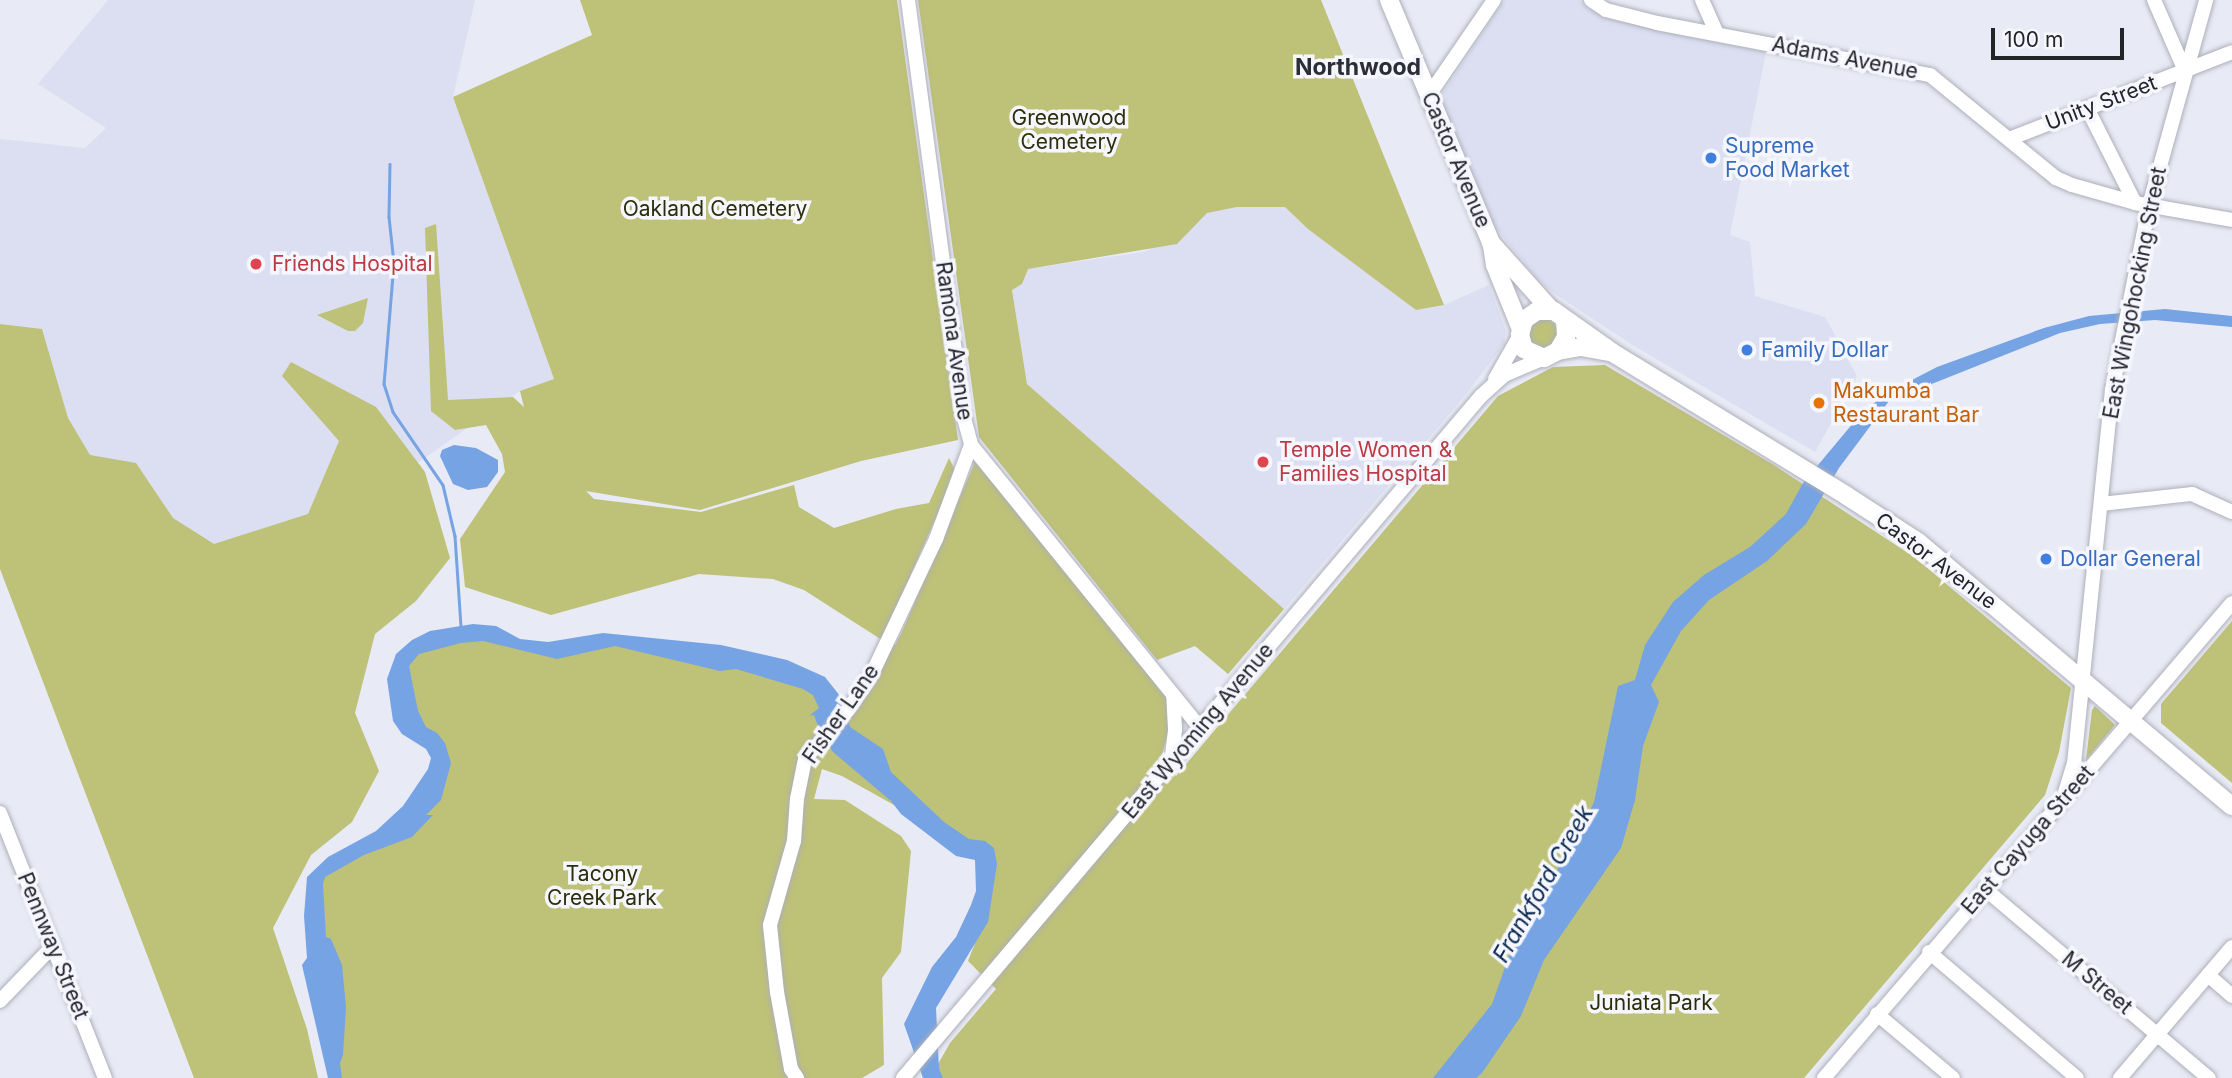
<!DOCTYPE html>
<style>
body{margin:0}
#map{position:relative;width:2232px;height:1078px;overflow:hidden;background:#e8eaf5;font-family:Inter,sans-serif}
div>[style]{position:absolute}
.built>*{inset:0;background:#dbdff1}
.green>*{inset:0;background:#bec178}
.round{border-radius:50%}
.water>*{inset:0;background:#76a3e3}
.stream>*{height:2.5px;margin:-1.25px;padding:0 1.25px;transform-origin:1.25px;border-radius:1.25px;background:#76a3e3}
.roads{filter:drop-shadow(0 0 2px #adafb9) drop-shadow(0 0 2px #adafb9)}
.minor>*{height:14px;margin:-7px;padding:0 7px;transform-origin:7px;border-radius:7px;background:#fff}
.major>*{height:18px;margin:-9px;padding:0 9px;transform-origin:9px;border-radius:9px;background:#fff}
.dots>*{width:19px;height:19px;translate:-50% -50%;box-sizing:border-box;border:4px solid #f6f7fe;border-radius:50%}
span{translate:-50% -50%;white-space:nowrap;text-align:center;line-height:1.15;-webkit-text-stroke:7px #f6f7fe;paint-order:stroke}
.street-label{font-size:21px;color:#232428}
.park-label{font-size:21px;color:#2c2d09}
.shop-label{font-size:21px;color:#366cbe}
.left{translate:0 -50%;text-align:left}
.health-label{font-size:21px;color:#be3a42}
.food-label{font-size:21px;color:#c56008}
.neighbourhood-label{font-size:23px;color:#2c2e37;font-weight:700}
.water-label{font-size:23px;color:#0b2951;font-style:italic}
.scale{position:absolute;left:1991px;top:28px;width:133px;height:32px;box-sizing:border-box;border:4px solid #232428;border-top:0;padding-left:9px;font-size:21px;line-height:24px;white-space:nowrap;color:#232428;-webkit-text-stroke:5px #f6f7fe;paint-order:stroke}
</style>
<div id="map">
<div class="built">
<i style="clip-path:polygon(108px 0,475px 0,453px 97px,554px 379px,520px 391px,334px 522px,215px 548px,0 481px,0 139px,85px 148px,106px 128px,38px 84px)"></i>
<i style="clip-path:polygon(1504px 0,1579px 0,1608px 19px,1766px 52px,1730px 235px,1750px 242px,1755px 296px,1825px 317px,1857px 376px,1815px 452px,1634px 346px,1558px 296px,1541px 283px,1494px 226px,1441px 96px)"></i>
<i style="clip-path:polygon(1237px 207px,1285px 207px,1416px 310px,1444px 305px,1489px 285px,1506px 331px,1504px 344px,1467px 393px,1284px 609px,1027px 384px,1012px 289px,1022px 284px,1027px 269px,1144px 252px,1195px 224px,1207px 213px)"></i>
</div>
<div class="green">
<i style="clip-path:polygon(580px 0,897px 0,958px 440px,861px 461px,700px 510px,586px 491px,594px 499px,701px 512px,794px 485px,799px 507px,834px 528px,896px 509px,929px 503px,949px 458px,956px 472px,882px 640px,804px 590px,773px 579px,699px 574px,551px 615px,465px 587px,460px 539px,505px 472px,502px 454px,486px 425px,455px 430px,431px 411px,425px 228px,436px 224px,448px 400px,513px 397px,524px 407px,520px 391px,554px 379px,453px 97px,592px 35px)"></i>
<i style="clip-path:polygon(918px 0,1321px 0,1444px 305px,1416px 310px,1308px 229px,1285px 207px,1237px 207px,1207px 213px,1177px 244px,1028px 269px,1022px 284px,1012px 290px,1027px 384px,1284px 609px,1228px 674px,1195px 646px,1157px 660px,979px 437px)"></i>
<i style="clip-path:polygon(368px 298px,363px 323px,355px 331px,348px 331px,317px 315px)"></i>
<i class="round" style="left:1526px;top:318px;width:32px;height:32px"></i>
<i style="clip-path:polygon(0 324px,42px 329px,68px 418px,90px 455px,136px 463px,173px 518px,214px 544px,308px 514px,339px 441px,282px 376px,291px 362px,376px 407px,425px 472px,450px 558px,416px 601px,375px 634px,355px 713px,379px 771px,352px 822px,311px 855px,273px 928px,307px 1029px,318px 1078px,194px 1078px,0 569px)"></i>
<i style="clip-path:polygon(1605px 365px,1774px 465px,1914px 557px,2071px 688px,2059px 752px,2045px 795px,1804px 1078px,930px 1078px,950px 1043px,996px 989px,968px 961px,981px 928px,980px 853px,842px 776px,822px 769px,814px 799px,845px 800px,901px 836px,911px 851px,901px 952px,882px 978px,884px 1065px,862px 1078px,330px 1078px,309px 982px,312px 877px,397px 825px,444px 751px,393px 695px,403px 657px,443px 631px,536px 647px,602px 636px,822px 683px,858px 710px,893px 642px,895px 645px,901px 634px,975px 462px,1082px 587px,1170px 700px,1172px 720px,1160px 761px,1176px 776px,1498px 396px,1553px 367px)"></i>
<i style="clip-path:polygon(2232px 621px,2232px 783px,2161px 723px,2161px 704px)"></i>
<i style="clip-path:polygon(2095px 706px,2115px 725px,2086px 760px,2092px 710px)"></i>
</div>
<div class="water">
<i style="clip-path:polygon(2165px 309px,2232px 316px,2232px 327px,2155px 320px,2100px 324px,2060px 333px,1889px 401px,1839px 468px,1806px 524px,1767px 561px,1709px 600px,1681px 631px,1651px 685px,1659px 702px,1643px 746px,1635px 800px,1621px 848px,1544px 960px,1521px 1016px,1482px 1073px,1476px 1078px,1433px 1078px,1492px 1004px,1514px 942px,1579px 833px,1594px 802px,1618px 686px,1635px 680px,1645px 645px,1673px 602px,1704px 575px,1750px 547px,1786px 514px,1803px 483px,1859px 416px,1885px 394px,1937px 367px,2044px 328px,2089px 316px)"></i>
<i style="clip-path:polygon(454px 445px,476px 448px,498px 460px,498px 472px,487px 487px,468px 490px,453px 484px,440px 456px,442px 450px)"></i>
<i style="clip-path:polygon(473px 624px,496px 626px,520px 639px,548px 642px,603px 633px,721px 645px,787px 660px,825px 677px,840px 696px,850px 727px,883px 749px,891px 772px,944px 822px,969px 839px,985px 841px,994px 848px,997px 864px,988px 922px,936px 1008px,939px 1069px,943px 1078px,923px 1078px,904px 1024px,932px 967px,956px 937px,971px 905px,976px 891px,975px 860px,956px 856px,901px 814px,891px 801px,833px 752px,820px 732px,814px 715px,809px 716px,819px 708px,813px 695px,803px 689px,736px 669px,720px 671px,615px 646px,557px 659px,483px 641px,461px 643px,419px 654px,409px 666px,418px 711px,426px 727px,437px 733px,445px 743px,451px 763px,441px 800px,426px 815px,433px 815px,412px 837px,364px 855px,325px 877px,323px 884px,326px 937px,331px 939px,342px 965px,346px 1007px,343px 1055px,340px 1063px,342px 1078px,328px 1078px,302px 965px,307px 958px,304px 916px,307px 877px,328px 857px,376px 831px,403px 806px,428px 769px,431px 758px,426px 749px,402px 734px,393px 721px,387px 679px,396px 654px,412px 640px,430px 631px)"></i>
</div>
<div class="stream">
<i style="left:390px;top:164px;width:53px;rotate:91.1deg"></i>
<i style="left:389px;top:217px;width:46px;rotate:83.8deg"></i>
<i style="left:394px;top:263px;width:121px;rotate:94.7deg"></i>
<i style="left:384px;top:384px;width:29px;rotate:72deg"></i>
<i style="left:393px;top:412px;width:88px;rotate:55.6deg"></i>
<i style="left:443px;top:485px;width:52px;rotate:76.8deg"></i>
<i style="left:455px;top:536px;width:90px;rotate:86.2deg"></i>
</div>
<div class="roads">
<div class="minor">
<i style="left:908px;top:0;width:422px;rotate:82.4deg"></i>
<i style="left:964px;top:418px;width:28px;rotate:75deg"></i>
<i style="left:971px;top:445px;width:364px;rotate:51deg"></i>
<i style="left:1591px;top:0;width:18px;rotate:34deg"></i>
<i style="left:1606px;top:10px;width:53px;rotate:14.3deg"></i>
<i style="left:1657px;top:23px;width:278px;rotate:10.8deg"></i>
<i style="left:1930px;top:75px;width:163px;rotate:39.3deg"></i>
<i style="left:2056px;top:178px;width:17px;rotate:24deg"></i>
<i style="left:2072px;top:185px;width:66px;rotate:15.9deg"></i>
<i style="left:2135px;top:203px;width:98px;rotate:9.9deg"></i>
<i style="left:1702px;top:0;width:37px;rotate:66deg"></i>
<i style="left:2154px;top:0;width:77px;rotate:66.4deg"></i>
<i style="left:1429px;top:95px;width:115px;rotate:-55.6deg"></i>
<i style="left:2087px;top:108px;width:106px;rotate:63.2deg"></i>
<i style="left:2009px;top:139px;width:239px;rotate:-21.3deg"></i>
<i style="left:1495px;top:379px;width:51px;rotate:-60.4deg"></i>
<i style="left:2101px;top:504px;width:92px;rotate:-6.3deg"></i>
<i style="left:2192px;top:494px;width:44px;rotate:24.2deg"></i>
<i style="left:1171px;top:763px;width:34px;rotate:-83deg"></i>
<i style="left:1175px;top:729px;width:33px;rotate:-93deg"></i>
<i style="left:2063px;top:799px;width:37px;rotate:-73deg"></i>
<i style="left:2074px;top:764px;width:376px;rotate:-84.2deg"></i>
<i style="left:2112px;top:390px;width:188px;rotate:-78.6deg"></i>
<i style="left:2149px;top:206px;width:214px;rotate:-74.5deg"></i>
<i style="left:0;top:813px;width:285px;rotate:68.4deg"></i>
<i style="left:1985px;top:889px;width:293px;rotate:40.2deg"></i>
<i style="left:1929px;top:952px;width:194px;rotate:40.4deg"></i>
<i style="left:2208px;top:975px;width:32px;rotate:41deg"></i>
<i style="left:0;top:1001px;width:76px;rotate:-46.1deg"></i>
<i style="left:1877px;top:1014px;width:99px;rotate:40.1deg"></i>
<i style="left:797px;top:1078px;width:11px;rotate:-124deg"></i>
<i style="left:791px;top:1069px;width:78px;rotate:-100.3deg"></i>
<i style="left:777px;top:992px;width:67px;rotate:-96deg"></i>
<i style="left:770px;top:925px;width:87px;rotate:-74.1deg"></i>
<i style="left:794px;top:841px;width:42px;rotate:-85.9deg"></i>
<i style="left:797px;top:799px;width:41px;rotate:-78.7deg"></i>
<i style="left:805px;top:759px;width:65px;rotate:-48.7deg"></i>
<i style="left:848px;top:710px;width:41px;rotate:-55.9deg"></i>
<i style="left:871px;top:676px;width:152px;rotate:-64.6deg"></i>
<i style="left:936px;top:539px;width:100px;rotate:-69.6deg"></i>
<i style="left:903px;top:1078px;width:894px;rotate:-49.72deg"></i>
<i style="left:1481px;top:396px;width:31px;rotate:-42deg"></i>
<i style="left:1504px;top:375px;width:43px;rotate:-23deg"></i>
<i style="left:1824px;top:1078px;width:626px;rotate:-49.34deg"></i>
<i style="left:2120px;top:1078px;width:172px;rotate:-49.5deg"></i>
</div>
<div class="major">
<i style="left:1389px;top:0;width:264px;rotate:67.2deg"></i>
<i style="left:1491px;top:243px;width:90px;rotate:48.2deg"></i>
<i style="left:1492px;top:246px;width:19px;rotate:81deg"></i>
<i style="left:1495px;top:265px;width:67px;rotate:68deg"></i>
<i style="left:1565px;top:321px;width:16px;rotate:86deg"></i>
<i style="left:1566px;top:337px;width:16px;rotate:120deg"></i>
<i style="left:1558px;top:351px;width:16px;rotate:153deg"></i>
<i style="left:1544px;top:358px;width:22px;rotate:-156deg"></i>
<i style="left:1524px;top:349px;width:15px;rotate:-106deg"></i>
<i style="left:1520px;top:335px;width:16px;rotate:-75deg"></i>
<i style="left:1524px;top:320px;width:16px;rotate:-35deg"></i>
<i style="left:1537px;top:311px;width:17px"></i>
<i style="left:1554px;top:311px;width:72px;rotate:35.4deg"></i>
<i style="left:1613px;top:353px;width:274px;rotate:31.4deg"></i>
<i style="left:1847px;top:496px;width:85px;rotate:32.9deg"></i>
<i style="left:1918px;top:542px;width:410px;rotate:40.1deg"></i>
<i style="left:1558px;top:351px;width:23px;rotate:-10deg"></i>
<i style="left:1581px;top:347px;width:28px;rotate:10deg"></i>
</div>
</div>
<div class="dots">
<i style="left:1711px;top:158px;background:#3f7fe0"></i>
<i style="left:256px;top:264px;background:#e0444e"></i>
<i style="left:1747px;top:350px;background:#3f7fe0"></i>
<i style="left:1819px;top:403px;background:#e8710a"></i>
<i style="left:1263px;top:462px;background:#e0444e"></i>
<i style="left:2046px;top:559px;background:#3f7fe0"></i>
</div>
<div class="street-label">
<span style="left:1845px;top:58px;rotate:11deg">Adams Avenue</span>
<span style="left:2101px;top:103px;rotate:-21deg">Unity Street</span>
<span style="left:1456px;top:160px;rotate:67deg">Castor Avenue</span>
<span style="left:2135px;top:293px;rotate:-79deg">East Wingohocking Street</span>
<span style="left:954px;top:341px;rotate:82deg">Ramona Avenue</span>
<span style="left:1936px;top:561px;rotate:37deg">Castor Avenue</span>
<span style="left:841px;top:714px;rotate:-55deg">Fisher Lane</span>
<span style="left:1198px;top:731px;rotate:-50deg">East Wyoming Avenue</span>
<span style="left:2028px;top:840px;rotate:-49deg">East Cayuga Street</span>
<span style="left:53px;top:946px;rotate:68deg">Pennway Street</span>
<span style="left:2097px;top:983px;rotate:40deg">M Street</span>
</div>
<div class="park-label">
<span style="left:1069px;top:130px">Greenwood<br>Cemetery</span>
<span style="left:715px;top:209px">Oakland Cemetery</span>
<span style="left:602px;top:886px">Tacony<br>Creek Park</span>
<span style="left:1651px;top:1003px">Juniata Park</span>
</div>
<div class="shop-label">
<span class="left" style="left:1725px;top:158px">Supreme<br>Food Market</span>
<span class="left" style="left:1761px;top:350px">Family Dollar</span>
<span class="left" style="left:2060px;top:559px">Dollar General</span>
</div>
<div class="health-label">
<span class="left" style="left:272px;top:264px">Friends Hospital</span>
<span class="left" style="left:1279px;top:462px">Temple Women &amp;<br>Families Hospital</span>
</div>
<div class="food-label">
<span class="left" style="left:1833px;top:403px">Makumba<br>Restaurant Bar</span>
</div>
<div class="neighbourhood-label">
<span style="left:1358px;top:67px">Northwood</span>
</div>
<div class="water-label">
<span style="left:1543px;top:884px;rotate:-60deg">Frankford Creek</span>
</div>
<div class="scale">100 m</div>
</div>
